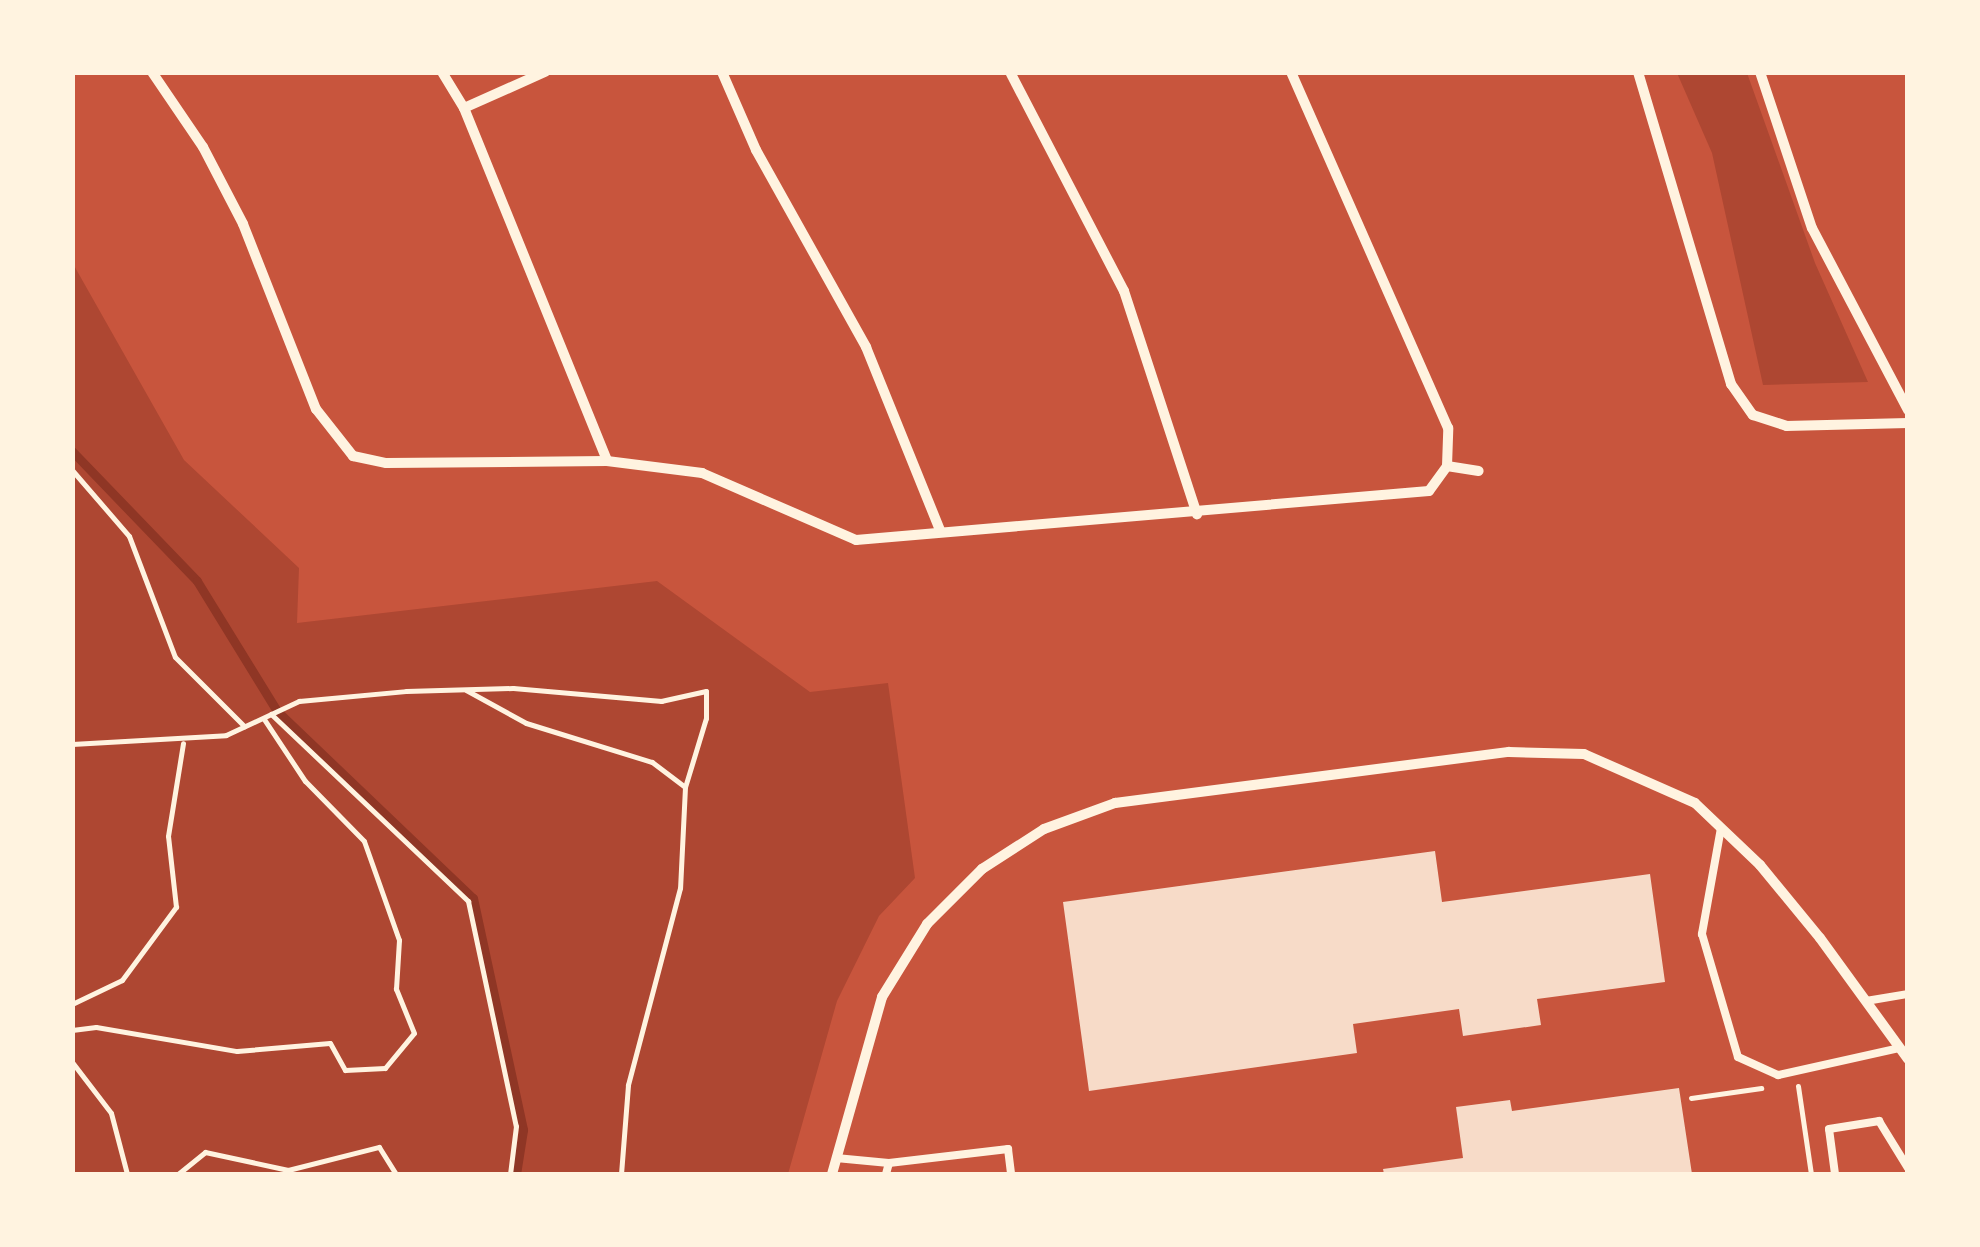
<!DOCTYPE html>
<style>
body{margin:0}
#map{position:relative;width:1980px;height:1247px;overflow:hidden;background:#c8553d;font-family:Spectral,serif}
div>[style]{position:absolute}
.green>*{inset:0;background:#ae4732}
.stream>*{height:9px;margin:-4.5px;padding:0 4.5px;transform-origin:4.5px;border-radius:4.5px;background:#8f3625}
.building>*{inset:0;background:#f7dbc8}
.path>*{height:5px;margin:-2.5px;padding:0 2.5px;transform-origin:2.5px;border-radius:2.5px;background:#fff3e0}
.service>*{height:8px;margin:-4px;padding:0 4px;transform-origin:4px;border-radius:4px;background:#fff3e0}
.minor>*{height:10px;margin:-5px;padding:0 5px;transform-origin:5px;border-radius:5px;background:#fff3e0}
span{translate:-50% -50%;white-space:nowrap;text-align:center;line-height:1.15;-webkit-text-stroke:8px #fff3e0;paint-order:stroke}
.frame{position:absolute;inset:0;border:75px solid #fff3e0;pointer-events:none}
</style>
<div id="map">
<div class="green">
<i style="clip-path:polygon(1677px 73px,1747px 73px,1815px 263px,1868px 382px,1763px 385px,1712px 153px)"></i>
<i style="clip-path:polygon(72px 262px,184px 460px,299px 568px,297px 623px,657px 581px,810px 692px,888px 683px,915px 878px,879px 916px,837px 1001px,788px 1174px,73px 1174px)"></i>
</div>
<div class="stream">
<i style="left:72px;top:451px;width:180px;rotate:46.1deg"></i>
<i style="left:197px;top:581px;width:153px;rotate:58.4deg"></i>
<i style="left:277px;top:711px;width:271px;rotate:43.7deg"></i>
<i style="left:473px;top:898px;width:237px;rotate:77.8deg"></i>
<i style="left:523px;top:1130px;width:45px;rotate:99deg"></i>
</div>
<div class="building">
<i style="clip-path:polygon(1435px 851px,1442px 902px,1650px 874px,1665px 982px,1537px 999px,1541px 1025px,1463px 1036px,1459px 1009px,1353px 1024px,1357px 1053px,1089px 1091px,1063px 902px)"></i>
<i style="clip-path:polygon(1679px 1088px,1692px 1174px,1384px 1174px,1383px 1169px,1463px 1158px,1456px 1107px,1510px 1100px,1512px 1111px)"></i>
</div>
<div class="path">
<i style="left:72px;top:470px;width:87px;rotate:49.2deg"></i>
<i style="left:129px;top:536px;width:129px;rotate:69.2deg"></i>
<i style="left:175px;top:657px;width:98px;rotate:45deg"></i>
<i style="left:466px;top:690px;width:68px;rotate:28.8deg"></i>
<i style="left:526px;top:723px;width:132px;rotate:17.2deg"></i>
<i style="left:652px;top:762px;width:41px;rotate:37.1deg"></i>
<i style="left:271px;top:714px;width:272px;rotate:43.5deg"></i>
<i style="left:468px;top:901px;width:230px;rotate:78deg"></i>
<i style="left:516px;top:1126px;width:48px;rotate:97.1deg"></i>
<i style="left:72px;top:744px;width:154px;rotate:-3.3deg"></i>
<i style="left:226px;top:735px;width:81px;rotate:-25deg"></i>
<i style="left:299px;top:701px;width:107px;rotate:-5.3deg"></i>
<i style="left:406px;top:691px;width:107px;rotate:-1.6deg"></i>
<i style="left:513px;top:688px;width:149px;rotate:5deg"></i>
<i style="left:661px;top:701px;width:46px;rotate:-12.5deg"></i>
<i style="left:706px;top:691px;width:27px;rotate:90deg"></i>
<i style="left:706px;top:718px;width:72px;rotate:106.9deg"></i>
<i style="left:685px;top:787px;width:101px;rotate:92.8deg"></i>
<i style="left:680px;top:888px;width:204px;rotate:104.8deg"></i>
<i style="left:628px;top:1085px;width:89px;rotate:94.5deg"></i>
<i style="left:72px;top:1004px;width:55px;rotate:-25.6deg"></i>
<i style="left:122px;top:980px;width:91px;rotate:-53.5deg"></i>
<i style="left:176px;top:907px;width:71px;rotate:-96.4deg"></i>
<i style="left:168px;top:836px;width:94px;rotate:-80.8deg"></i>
<i style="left:72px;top:1030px;width:24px;rotate:-7deg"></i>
<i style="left:96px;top:1027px;width:143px;rotate:9.7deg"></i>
<i style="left:237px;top:1051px;width:93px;rotate:-4.9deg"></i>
<i style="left:330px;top:1043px;width:31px;rotate:61deg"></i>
<i style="left:345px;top:1070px;width:40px;rotate:-2.9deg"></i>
<i style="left:385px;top:1068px;width:45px;rotate:-50.4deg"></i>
<i style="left:414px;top:1033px;width:48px;rotate:-112.2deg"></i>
<i style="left:396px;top:989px;width:49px;rotate:-86.5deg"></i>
<i style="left:399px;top:940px;width:105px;rotate:-109.5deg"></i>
<i style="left:364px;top:841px;width:84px;rotate:-134.5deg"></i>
<i style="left:305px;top:781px;width:74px;rotate:-123.5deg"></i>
<i style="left:72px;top:1062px;width:64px;rotate:52.6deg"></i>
<i style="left:111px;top:1113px;width:63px;rotate:75.3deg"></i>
<i style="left:1798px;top:1086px;width:89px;rotate:81.6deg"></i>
<i style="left:1691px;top:1098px;width:71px;rotate:-8.1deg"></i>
<i style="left:178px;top:1174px;width:35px;rotate:-39deg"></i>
<i style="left:205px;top:1152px;width:85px;rotate:12.2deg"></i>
<i style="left:288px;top:1170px;width:94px;rotate:-14.2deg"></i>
<i style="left:379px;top:1147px;width:32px;rotate:58deg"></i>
</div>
<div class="service">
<i style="left:1721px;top:828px;width:108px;rotate:100.2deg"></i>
<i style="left:1702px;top:934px;width:128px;rotate:73.7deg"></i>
<i style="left:1738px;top:1057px;width:44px;rotate:24.2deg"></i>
<i style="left:1778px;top:1075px;width:125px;rotate:-12.5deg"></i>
<i style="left:1866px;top:1001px;width:43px;rotate:-9.5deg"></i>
<i style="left:836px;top:1158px;width:53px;rotate:5.4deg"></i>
<i style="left:886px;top:1174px;width:11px;rotate:-75deg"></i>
<i style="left:889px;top:1163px;width:120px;rotate:-6.7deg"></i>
<i style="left:1008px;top:1149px;width:25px;rotate:83deg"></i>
<i style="left:1835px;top:1174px;width:45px;rotate:-97.6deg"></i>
<i style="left:1829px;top:1129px;width:51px;rotate:-9.1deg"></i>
<i style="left:1879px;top:1121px;width:55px;rotate:58.3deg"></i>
</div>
<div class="minor">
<i style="left:152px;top:72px;width:91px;rotate:55.8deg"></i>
<i style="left:203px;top:147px;width:87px;rotate:62.5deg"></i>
<i style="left:243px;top:224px;width:199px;rotate:68.5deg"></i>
<i style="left:316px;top:409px;width:60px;rotate:51.8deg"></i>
<i style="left:353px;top:456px;width:34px;rotate:12deg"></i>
<i style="left:386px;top:463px;width:221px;rotate:-0.5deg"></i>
<i style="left:607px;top:461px;width:96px;rotate:7.2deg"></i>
<i style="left:702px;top:473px;width:168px;rotate:23.5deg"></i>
<i style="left:856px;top:540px;width:575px;rotate:-4.89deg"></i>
<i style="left:1429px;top:491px;width:31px;rotate:-54deg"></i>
<i style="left:1447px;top:466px;width:38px;rotate:-88deg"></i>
<i style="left:1448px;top:428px;width:389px;rotate:-113.8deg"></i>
<i style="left:442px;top:72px;width:42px;rotate:58.6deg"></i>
<i style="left:464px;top:108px;width:381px;rotate:67.9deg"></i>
<i style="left:722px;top:72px;width:85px;rotate:66.4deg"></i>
<i style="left:756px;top:150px;width:226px;rotate:60.8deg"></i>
<i style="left:866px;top:347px;width:197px;rotate:68deg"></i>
<i style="left:1010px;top:72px;width:247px;rotate:62.5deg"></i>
<i style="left:1124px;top:291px;width:235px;rotate:71.9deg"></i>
<i style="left:1638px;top:72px;width:326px;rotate:73.4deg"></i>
<i style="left:1731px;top:384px;width:38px;rotate:55deg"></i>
<i style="left:1753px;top:415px;width:35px;rotate:18deg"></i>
<i style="left:1786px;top:426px;width:122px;rotate:-1.4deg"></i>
<i style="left:1760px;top:72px;width:164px;rotate:71.6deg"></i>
<i style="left:1812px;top:228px;width:206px;rotate:62.2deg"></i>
<i style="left:464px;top:108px;width:89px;rotate:-24deg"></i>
<i style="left:1447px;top:466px;width:32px;rotate:9deg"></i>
<i style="left:832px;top:1174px;width:184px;rotate:-74.2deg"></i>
<i style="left:882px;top:997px;width:86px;rotate:-58.3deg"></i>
<i style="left:927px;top:924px;width:78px;rotate:-45deg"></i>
<i style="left:982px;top:869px;width:74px;rotate:-32.8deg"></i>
<i style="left:1044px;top:829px;width:76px;rotate:-20.1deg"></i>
<i style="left:1115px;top:803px;width:397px;rotate:-7.4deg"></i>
<i style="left:1509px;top:752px;width:75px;rotate:1.5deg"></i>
<i style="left:1584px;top:754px;width:121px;rotate:23.8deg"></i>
<i style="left:1695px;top:803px;width:90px;rotate:43.6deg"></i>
<i style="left:1760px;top:865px;width:94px;rotate:50.6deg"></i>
<i style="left:1820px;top:938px;width:150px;rotate:54deg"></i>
</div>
<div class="frame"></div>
</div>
